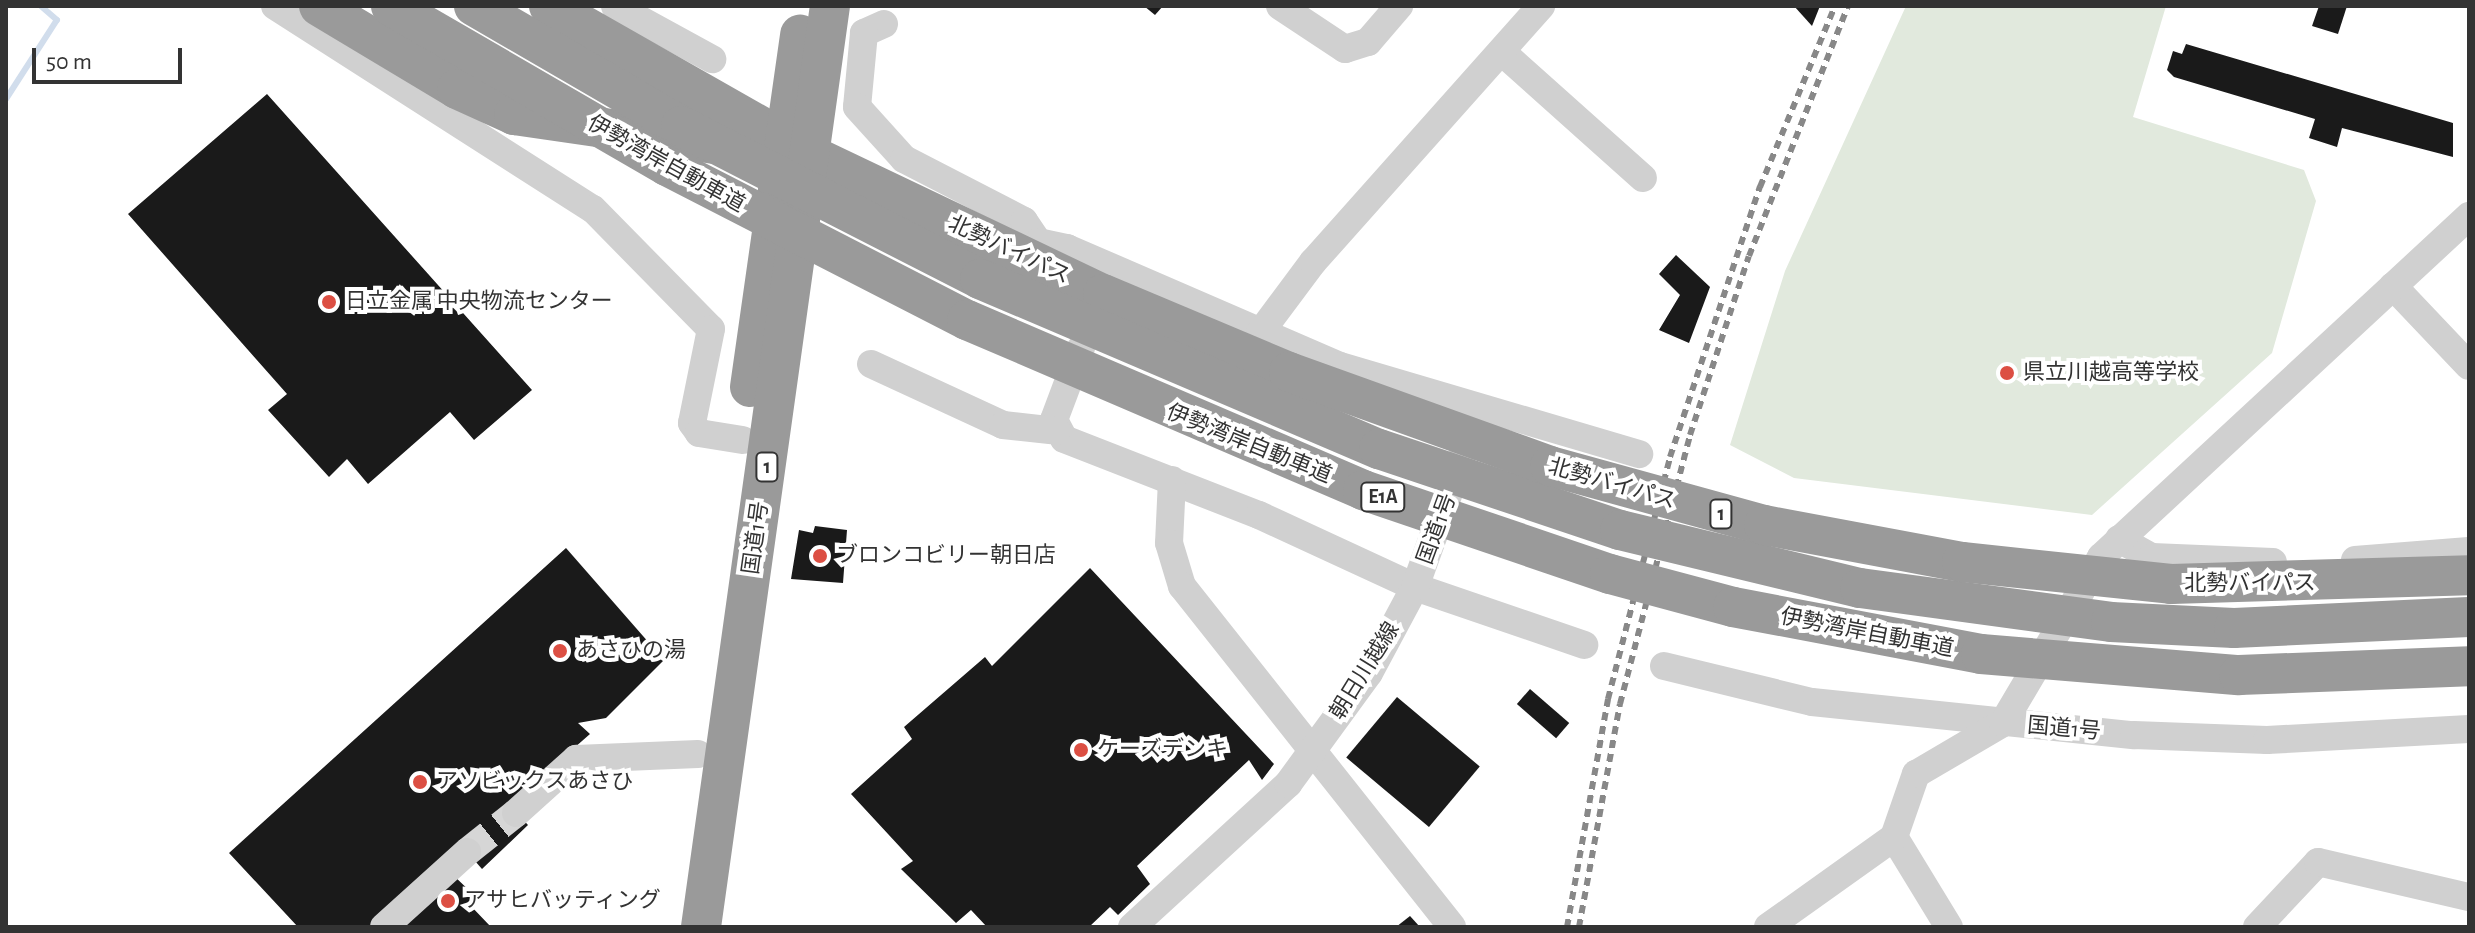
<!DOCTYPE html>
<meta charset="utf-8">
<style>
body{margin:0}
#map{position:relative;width:2475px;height:933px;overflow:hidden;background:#fff;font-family:"Alegreya Sans","Noto Sans JP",sans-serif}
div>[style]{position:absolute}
.green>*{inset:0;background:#e1e9dd}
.stream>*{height:6px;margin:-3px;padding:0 3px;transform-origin:3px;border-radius:3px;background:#d1ddec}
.building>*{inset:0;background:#1a1a1a;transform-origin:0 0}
.minor-tunnel>*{height:28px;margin-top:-14px;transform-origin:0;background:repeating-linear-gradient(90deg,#d6d6d6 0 28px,transparent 0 42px)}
.minor>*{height:28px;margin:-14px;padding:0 14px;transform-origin:14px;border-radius:14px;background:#d0d0d0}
.highway>*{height:40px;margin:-20px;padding:0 20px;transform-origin:20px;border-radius:20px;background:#9a9a9a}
.rail>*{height:6px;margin-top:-3px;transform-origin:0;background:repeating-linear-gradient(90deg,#888 0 8px,transparent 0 14px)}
.highway-bridge>*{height:40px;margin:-20px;padding:0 20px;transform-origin:20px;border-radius:20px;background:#9a9a9a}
.dots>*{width:22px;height:22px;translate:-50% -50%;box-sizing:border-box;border:4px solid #fff;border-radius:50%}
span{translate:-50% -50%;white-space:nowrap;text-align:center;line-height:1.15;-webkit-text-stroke:8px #fff;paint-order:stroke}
.shield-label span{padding:2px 6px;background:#fff;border:2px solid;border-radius:6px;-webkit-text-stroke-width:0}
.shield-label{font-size:20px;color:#333;font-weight:700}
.street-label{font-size:22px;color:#333}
.poi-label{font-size:22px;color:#333}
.left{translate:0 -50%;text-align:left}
.frame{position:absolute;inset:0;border:8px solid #333;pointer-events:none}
.scale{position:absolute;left:32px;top:48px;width:150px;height:36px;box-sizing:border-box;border:4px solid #333;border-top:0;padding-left:10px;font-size:24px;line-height:28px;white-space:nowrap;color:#333;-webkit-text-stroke:6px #fff;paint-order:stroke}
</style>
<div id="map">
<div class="green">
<i style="clip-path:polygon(1906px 6px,2166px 6px,2133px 117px,2304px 170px,2316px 201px,2272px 353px,2092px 515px,1794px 478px,1730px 445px,1785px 271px)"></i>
</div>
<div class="stream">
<i style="left:6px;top:99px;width:94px;rotate:-57.2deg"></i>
<i style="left:57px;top:20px;width:21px;rotate:-139deg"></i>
</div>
<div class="building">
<i style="clip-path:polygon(1144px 6px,1163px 6px,1155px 15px)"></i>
<i style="clip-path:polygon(1794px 6px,1820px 6px,1812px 26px)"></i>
<i style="clip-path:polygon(2319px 6px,2347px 6px,2338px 34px,2312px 26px)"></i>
<i style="clip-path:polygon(2186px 44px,2453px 123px,2453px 157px,2342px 128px,2337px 147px,2309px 138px,2315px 119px,2174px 77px,2167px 70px,2173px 51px,2182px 54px)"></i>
<i style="clip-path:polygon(267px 94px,532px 390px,474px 440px,450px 412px,368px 484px,347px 459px,329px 477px,268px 410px,287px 394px,128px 214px)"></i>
<i style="clip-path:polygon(1676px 255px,1710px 287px,1689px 343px,1659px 330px,1680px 295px,1659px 274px)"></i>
<i style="clip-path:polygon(815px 526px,847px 530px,843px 583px,791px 579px,799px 530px,813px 533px)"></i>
<i style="clip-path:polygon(566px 548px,664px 660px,606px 718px,578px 723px,590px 734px,509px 805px,528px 825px,482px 869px,461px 845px,371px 927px,298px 927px,229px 853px)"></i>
<i style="clip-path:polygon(1090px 568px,1274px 764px,1262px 780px,1249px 760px,1137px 866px,1150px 884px,1118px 915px,1110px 907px,1089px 927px,987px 927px,971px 910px,956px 923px,901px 869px,913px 861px,851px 794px,912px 739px,904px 727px,985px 657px,992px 666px)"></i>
<i style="left:1530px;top:689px;width:52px;height:20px;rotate:41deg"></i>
<i style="left:1397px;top:697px;width:108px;height:79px;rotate:40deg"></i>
<i style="clip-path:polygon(451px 873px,476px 897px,469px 904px,491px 927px,395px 927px)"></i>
<i style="clip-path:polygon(1410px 916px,1420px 927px,1396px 927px)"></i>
</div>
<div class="minor-tunnel">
<i style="left:467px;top:852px;width:63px;rotate:-38.5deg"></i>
</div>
<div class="minor">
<i style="left:275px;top:6px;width:377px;rotate:32.6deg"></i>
<i style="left:593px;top:209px;width:168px;rotate:45.5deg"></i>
<i style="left:711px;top:329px;width:96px;rotate:101.4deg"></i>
<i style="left:692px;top:423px;width:12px;rotate:55deg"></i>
<i style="left:699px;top:433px;width:44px;rotate:9.2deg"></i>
<i style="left:615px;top:6px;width:111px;rotate:28.7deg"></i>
<i style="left:1280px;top:6px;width:78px;rotate:33.5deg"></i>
<i style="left:1345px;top:49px;width:24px;rotate:-17deg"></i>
<i style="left:1368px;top:42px;width:48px;rotate:-49.3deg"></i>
<i style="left:884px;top:24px;width:22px;rotate:156deg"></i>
<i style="left:864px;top:33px;width:74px;rotate:95.4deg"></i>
<i style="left:857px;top:107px;width:70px;rotate:47.9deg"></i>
<i style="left:904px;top:159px;width:135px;rotate:27.3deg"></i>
<i style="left:1024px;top:221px;width:25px;rotate:56deg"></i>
<i style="left:1502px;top:52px;width:189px;rotate:41.8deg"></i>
<i style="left:1024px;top:258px;width:21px;rotate:-49deg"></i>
<i style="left:1038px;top:242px;width:30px;rotate:12deg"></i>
<i style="left:1067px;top:248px;width:297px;rotate:23.4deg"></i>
<i style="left:1340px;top:366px;width:312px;rotate:16.4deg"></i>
<i style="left:2393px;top:286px;width:110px;rotate:46.5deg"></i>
<i style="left:1260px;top:333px;width:89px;rotate:-53.3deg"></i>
<i style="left:1313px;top:262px;width:343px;rotate:-48.3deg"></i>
<i style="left:1081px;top:348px;width:77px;rotate:110.6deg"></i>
<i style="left:1054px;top:420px;width:21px;rotate:62deg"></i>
<i style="left:1064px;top:439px;width:209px;rotate:21.3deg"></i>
<i style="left:1259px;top:515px;width:172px;rotate:24.8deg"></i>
<i style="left:1415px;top:587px;width:179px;rotate:18.9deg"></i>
<i style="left:871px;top:364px;width:145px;rotate:24.8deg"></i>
<i style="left:1003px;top:425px;width:54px;rotate:6.3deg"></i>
<i style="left:1172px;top:480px;width:63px;rotate:92.7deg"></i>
<i style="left:1169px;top:543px;width:45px;rotate:73.2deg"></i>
<i style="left:1182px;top:586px;width:435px;rotate:51.6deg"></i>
<i style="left:2119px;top:539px;width:38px;rotate:29deg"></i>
<i style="left:2152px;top:557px;width:121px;rotate:2.4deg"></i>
<i style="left:2355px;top:560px;width:114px;rotate:-4.5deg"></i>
<i style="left:1664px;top:666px;width:152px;rotate:13.7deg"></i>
<i style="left:1812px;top:702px;width:324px;rotate:5.9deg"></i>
<i style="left:2134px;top:735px;width:133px;rotate:2.2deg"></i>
<i style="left:2267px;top:740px;width:202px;rotate:-3.1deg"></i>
<i style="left:516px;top:813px;width:81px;rotate:-42deg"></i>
<i style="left:576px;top:759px;width:122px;rotate:-2.3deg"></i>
<i style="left:384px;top:927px;width:112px;rotate:-42.1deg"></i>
<i style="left:1132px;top:927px;width:212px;rotate:-42.5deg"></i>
<i style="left:1288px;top:784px;width:137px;rotate:-53.9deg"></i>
<i style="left:1369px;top:673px;width:98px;rotate:-61.9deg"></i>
<i style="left:1415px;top:587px;width:136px;rotate:-70.2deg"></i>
<i style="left:1768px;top:927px;width:155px;rotate:-35.5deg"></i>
<i style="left:1949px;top:927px;width:105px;rotate:-121.4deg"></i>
<i style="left:1894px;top:837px;width:67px;rotate:-70.8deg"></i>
<i style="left:1916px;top:774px;width:101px;rotate:-30.4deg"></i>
<i style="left:2003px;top:723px;width:193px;rotate:-59.4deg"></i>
<i style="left:2101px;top:557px;width:502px;rotate:-42.82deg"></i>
<i style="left:2257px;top:927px;width:89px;rotate:-46.8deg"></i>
<i style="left:2318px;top:862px;width:155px;rotate:13.1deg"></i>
</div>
<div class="highway">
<i style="left:319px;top:6px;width:161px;rotate:31deg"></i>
<i style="left:457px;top:89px;width:63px;rotate:24.5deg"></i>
<i style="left:514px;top:115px;width:204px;rotate:8.2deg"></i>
<i style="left:549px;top:6px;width:301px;rotate:29.6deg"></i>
<i style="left:811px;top:155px;width:323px;rotate:25.5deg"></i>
<i style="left:1103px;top:294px;width:202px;rotate:22.8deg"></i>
<i style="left:750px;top:387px;width:356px;rotate:-81.9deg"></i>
<i style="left:2171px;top:584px;width:298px;rotate:-1.7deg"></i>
<i style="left:701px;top:927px;width:930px;rotate:-82.03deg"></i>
</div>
<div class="rail">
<i style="left:1567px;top:927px;width:232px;rotate:-79.8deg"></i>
<i style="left:1608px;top:699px;width:250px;rotate:-75.6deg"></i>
<i style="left:1670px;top:457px;width:285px;rotate:-71.6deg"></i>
<i style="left:1760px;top:187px;width:196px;rotate:-67.5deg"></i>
<i style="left:1579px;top:927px;width:227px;rotate:-79.6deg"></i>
<i style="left:1620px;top:704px;width:278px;rotate:-75.4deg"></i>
<i style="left:1690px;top:435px;width:188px;rotate:-71.8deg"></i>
<i style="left:1749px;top:256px;width:269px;rotate:-68.4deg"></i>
</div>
<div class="highway-bridge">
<i style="left:391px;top:6px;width:319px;rotate:30.1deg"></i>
<i style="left:667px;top:166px;width:337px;rotate:27.2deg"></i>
<i style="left:967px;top:320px;width:431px;rotate:23.2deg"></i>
<i style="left:1363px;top:490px;width:261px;rotate:18.8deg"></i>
<i style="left:1610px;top:574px;width:127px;rotate:15deg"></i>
<i style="left:1733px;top:607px;width:252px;rotate:10.7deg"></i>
<i style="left:1981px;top:654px;width:259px;rotate:4.7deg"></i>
<i style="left:2239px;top:675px;width:230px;rotate:-2.2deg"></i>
<i style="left:474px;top:6px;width:239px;rotate:30.1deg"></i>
<i style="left:681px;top:126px;width:336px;rotate:27.1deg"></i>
<i style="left:980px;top:279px;width:434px;rotate:23.1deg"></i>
<i style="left:1379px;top:449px;width:254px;rotate:18.6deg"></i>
<i style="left:1620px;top:530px;width:247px;rotate:13.6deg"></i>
<i style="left:1860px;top:588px;width:253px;rotate:7.7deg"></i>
<i style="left:2111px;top:622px;width:123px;rotate:2.8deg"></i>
<i style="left:2234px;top:628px;width:235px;rotate:-2.7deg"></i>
<i style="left:1289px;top:372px;width:277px;rotate:19.8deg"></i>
<i style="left:1550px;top:466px;width:222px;rotate:15.4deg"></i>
<i style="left:1764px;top:525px;width:201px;rotate:10.6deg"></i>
<i style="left:1962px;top:562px;width:210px;rotate:6deg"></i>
</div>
<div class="dots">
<i style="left:329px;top:302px;background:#dc4f43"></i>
<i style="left:2007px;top:373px;background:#dc4f43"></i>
<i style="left:820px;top:556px;background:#dc4f43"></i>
<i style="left:560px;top:651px;background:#dc4f43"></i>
<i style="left:1081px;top:750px;background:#dc4f43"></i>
<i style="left:420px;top:782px;background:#dc4f43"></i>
<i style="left:448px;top:901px;background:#dc4f43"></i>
</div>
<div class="shield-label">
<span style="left:767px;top:467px">1</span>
<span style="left:1383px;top:497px">E1A</span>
<span style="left:1721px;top:514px">1</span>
</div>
<div class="street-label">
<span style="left:666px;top:164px;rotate:29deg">伊勢湾岸自動車道</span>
<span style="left:1009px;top:250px;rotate:25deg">北勢バイパス</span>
<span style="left:1249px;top:444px;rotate:22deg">伊勢湾岸自動車道</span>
<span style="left:1612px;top:484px;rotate:16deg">北勢バイパス</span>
<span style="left:1437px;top:529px;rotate:-70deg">国道1号</span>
<span style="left:756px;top:538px;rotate:-82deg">国道1号</span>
<span style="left:2250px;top:584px">北勢バイパス</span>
<span style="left:1867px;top:633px;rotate:11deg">伊勢湾岸自動車道</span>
<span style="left:1365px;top:671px;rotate:-58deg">朝日川越線</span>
<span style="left:2064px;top:729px;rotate:5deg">国道1号</span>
</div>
<div class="poi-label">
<span class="left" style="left:345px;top:302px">日立金属 中央物流センター</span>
<span class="left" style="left:2023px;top:373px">県立川越高等学校</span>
<span class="left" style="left:836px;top:556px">ブロンコビリー朝日店</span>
<span class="left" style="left:576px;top:651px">あさひの湯</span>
<span class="left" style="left:1097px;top:750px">ケーズデンキ</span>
<span class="left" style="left:436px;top:782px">アソビックスあさひ</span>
<span class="left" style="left:464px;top:901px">アサヒバッティング</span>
</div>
<div class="frame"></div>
<div class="scale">50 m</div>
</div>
